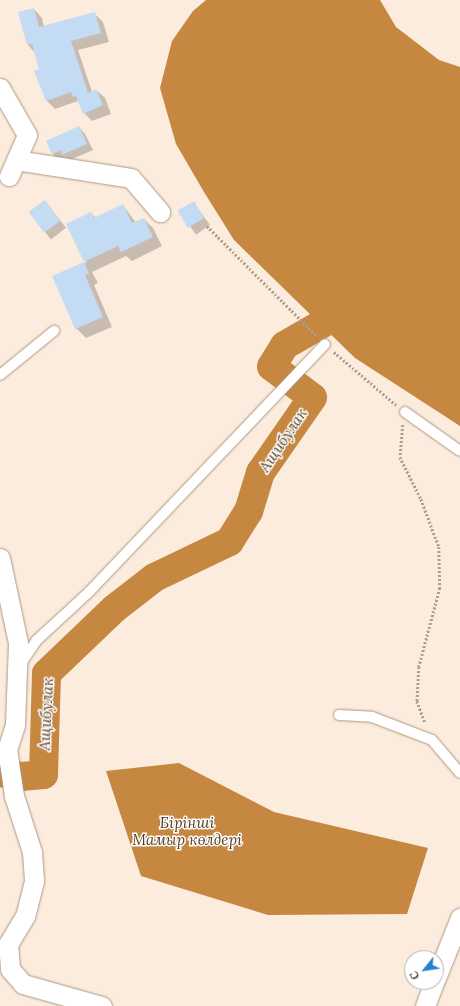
<!DOCTYPE html>
<meta charset="utf-8">
<style>
body{margin:0}
#map{position:relative;width:460px;height:1006px;overflow:hidden;background:#fbecdd;font-family:Lora,serif}
div>[style]{position:absolute}
.water>*{inset:0;background:#c68741}
.shadow>*{inset:0;background:#0003;transform-origin:0 0}
.river>*{height:29px;margin:-14.5px;padding:0 14.5px;transform-origin:14.5px;border-radius:14.5px;background:#c68741}
.building>*{inset:0;background:#c3dbf3;transform-origin:0 0}
.path>*{height:2.5px;margin-top:-1.25px;transform-origin:0;background:repeating-linear-gradient(90deg,#ac9f92 0 2px,transparent 0 4px)}
.roads{filter:drop-shadow(0 0 1px #af9881) drop-shadow(0 0 1px #af9881)}
.service>*{height:10px;margin:-5px;padding:0 5px;transform-origin:5px;border-radius:5px;background:#fff}
.minor>*{height:19px;margin:-9.5px;padding:0 9.5px;transform-origin:9.5px;border-radius:9.5px;background:#fff}
span{translate:-50% -50%;white-space:nowrap;text-align:center;line-height:1.15;-webkit-text-stroke:3px #fff;paint-order:stroke}
.water-label{font-size:15px;color:#573b1e;font-style:italic}
.north{position:absolute;left:404px;top:950px;width:40px;height:40px;box-sizing:border-box;background:#fff;border:1px solid #b4b0ac;border-radius:50%;rotate:240deg;font-size:11px;font-weight:700;line-height:16px;text-align:center;color:#43392f}
.north::after{content:'';display:block;margin:auto;width:14px;height:18px;background:#2881ce;clip-path:polygon(50% 0,100% 100%,50% 72%,0 100%)}
</style>
<div id="map">
<div class="water">
<i style="clip-path:polygon(206px 0,380px 0,396px 27px,439px 60px,460px 67px,460px 426px,355px 358px,234px 240px,204px 192px,176px 144px,160px 88px,172px 41px,193px 11px)"></i>
<i style="clip-path:polygon(179px 763px,274px 812px,428px 848px,407px 914px,268px 915px,141px 876px,106px 771px)"></i>
</div>
<div class="shadow">
<i style="clip-path:polygon(34px 9px,42px 18px,44px 27px,95px 14px,103px 22px,109px 42px,78px 50px,92px 92px,96px 90px,105px 98px,111px 114px,92px 121px,84px 113px,78px 101px,55px 109px,47px 101px,36px 72px,41px 70px,36px 54px,28px 45px,19px 13px)"></i>
<i style="clip-path:polygon(79px 127px,85px 134px,93px 150px,70px 160px,66px 157px,59px 160px,53px 154px)"></i>
<i style="left:45px;top:201px;width:34px;height:19px;rotate:52deg"></i>
<i style="left:194px;top:203px;width:27px;height:17px;rotate:54deg"></i>
<i style="clip-path:polygon(123px 205px,136px 223px,144px 219px,153px 228px,162px 246px,132px 261px,126px 256px,92px 272px,98px 283px,94px 285px,112px 327px,86px 338px,76px 328px,54px 276px,86px 263px,91px 213px,96px 218px)"></i>
</div>
<div class="river">
<i style="left:0;top:772px;width:21px;rotate:11deg"></i>
<i style="left:21px;top:776px;width:22px;rotate:-5deg"></i>
<i style="left:43px;top:774px;width:101px;rotate:-88.3deg"></i>
<i style="left:46px;top:673px;width:94px;rotate:-43.7deg"></i>
<i style="left:114px;top:608px;width:51px;rotate:-37.8deg"></i>
<i style="left:154px;top:577px;width:83px;rotate:-25.6deg"></i>
<i style="left:229px;top:541px;width:36px;rotate:-58deg"></i>
<i style="left:248px;top:511px;width:41px;rotate:-72.9deg"></i>
<i style="left:260px;top:472px;width:91px;rotate:-55.3deg"></i>
<i style="left:312px;top:397px;width:51px;rotate:-142.9deg"></i>
<i style="left:271px;top:366px;width:25px;rotate:-58deg"></i>
<i style="left:284px;top:345px;width:52px;rotate:-30deg"></i>
<i style="left:329px;top:319px;width:28px;rotate:-49deg"></i>
</div>
<div class="building">
<i style="clip-path:polygon(34px 8px,39px 27px,95px 12px,101px 33px,71px 41px,88px 93px,96px 89px,103px 105px,83px 114px,76px 96px,73px 97px,71px 92px,46px 101px,34px 71px,39px 69px,32px 44px,27px 45px,18px 12px)"></i>
<i style="clip-path:polygon(79px 126px,87px 144px,62px 155px,61px 150px,52px 154px,46px 141px)"></i>
<i style="left:45px;top:200px;width:26px;height:20px;rotate:54deg"></i>
<i style="left:194px;top:201px;width:20px;height:19px;rotate:60deg"></i>
<i style="clip-path:polygon(123px 204px,132px 223px,144px 218px,153px 237px,121px 252px,118px 246px,84px 262px,66px 224px,91px 212px,94px 218px)"></i>
<i style="clip-path:polygon(84px 262px,89px 274px,85px 275px,103px 317px,75px 329px,52px 276px)"></i>
</div>
<div class="path">
<i style="left:207px;top:226px;width:154px;rotate:45deg"></i>
<i style="left:334px;top:352px;width:82px;rotate:40.5deg"></i>
<i style="left:403px;top:425px;width:32px;rotate:95deg"></i>
<i style="left:400px;top:457px;width:47px;rotate:63.4deg"></i>
<i style="left:421px;top:499px;width:51px;rotate:69.4deg"></i>
<i style="left:439px;top:547px;width:41px;rotate:88.6deg"></i>
<i style="left:440px;top:588px;width:82px;rotate:104.9deg"></i>
<i style="left:419px;top:667px;width:34px;rotate:93deg"></i>
<i style="left:417px;top:701px;width:23px;rotate:70deg"></i>
</div>
<div class="roads">
<div class="service">
<i style="left:0;top:375px;width:70px;rotate:-39.2deg"></i>
<i style="left:405px;top:412px;width:67px;rotate:35.3deg"></i>
<i style="left:20px;top:665px;width:30px;rotate:-56deg"></i>
<i style="left:37px;top:640px;width:71px;rotate:-42.7deg"></i>
<i style="left:89px;top:592px;width:342px;rotate:-46.4deg"></i>
<i style="left:339px;top:715px;width:33px;rotate:3deg"></i>
<i style="left:372px;top:717px;width:64px;rotate:21deg"></i>
<i style="left:432px;top:740px;width:43px;rotate:49.7deg"></i>
</div>
<div class="minor">
<i style="left:0;top:88px;width:54px;rotate:60.1deg"></i>
<i style="left:27px;top:135px;width:45px;rotate:113.7deg"></i>
<i style="left:16px;top:160px;width:116px;rotate:8.9deg"></i>
<i style="left:131px;top:178px;width:45px;rotate:49.5deg"></i>
<i style="left:0;top:558px;width:87px;rotate:78deg"></i>
<i style="left:18px;top:643px;width:82px;rotate:92.1deg"></i>
<i style="left:15px;top:725px;width:25px;rotate:108deg"></i>
<i style="left:7px;top:749px;width:48px;rotate:81.5deg"></i>
<i style="left:14px;top:796px;width:59px;rotate:72.2deg"></i>
<i style="left:32px;top:852px;width:29px;rotate:86deg"></i>
<i style="left:34px;top:881px;width:36px;rotate:104deg"></i>
<i style="left:25px;top:916px;width:33px;rotate:121deg"></i>
<i style="left:8px;top:944px;width:25px;rotate:85deg"></i>
<i style="left:10px;top:969px;width:20px;rotate:49deg"></i>
<i style="left:23px;top:984px;width:82px;rotate:15.6deg"></i>
<i style="left:436px;top:978px;width:65px;rotate:-68.2deg"></i>
<i style="left:425px;top:1006px;width:26px;rotate:-69deg"></i>
</div>
</div>
<div class="water-label">
<span style="left:283px;top:440px;rotate:-56deg">Ащибулак</span>
<span style="left:46px;top:714px;rotate:-87deg">Ащибулак</span>
<span style="left:187px;top:831px">Бірінші<br>Мамыр көлдері</span>
</div>
<div class="north">С</div>
</div>
